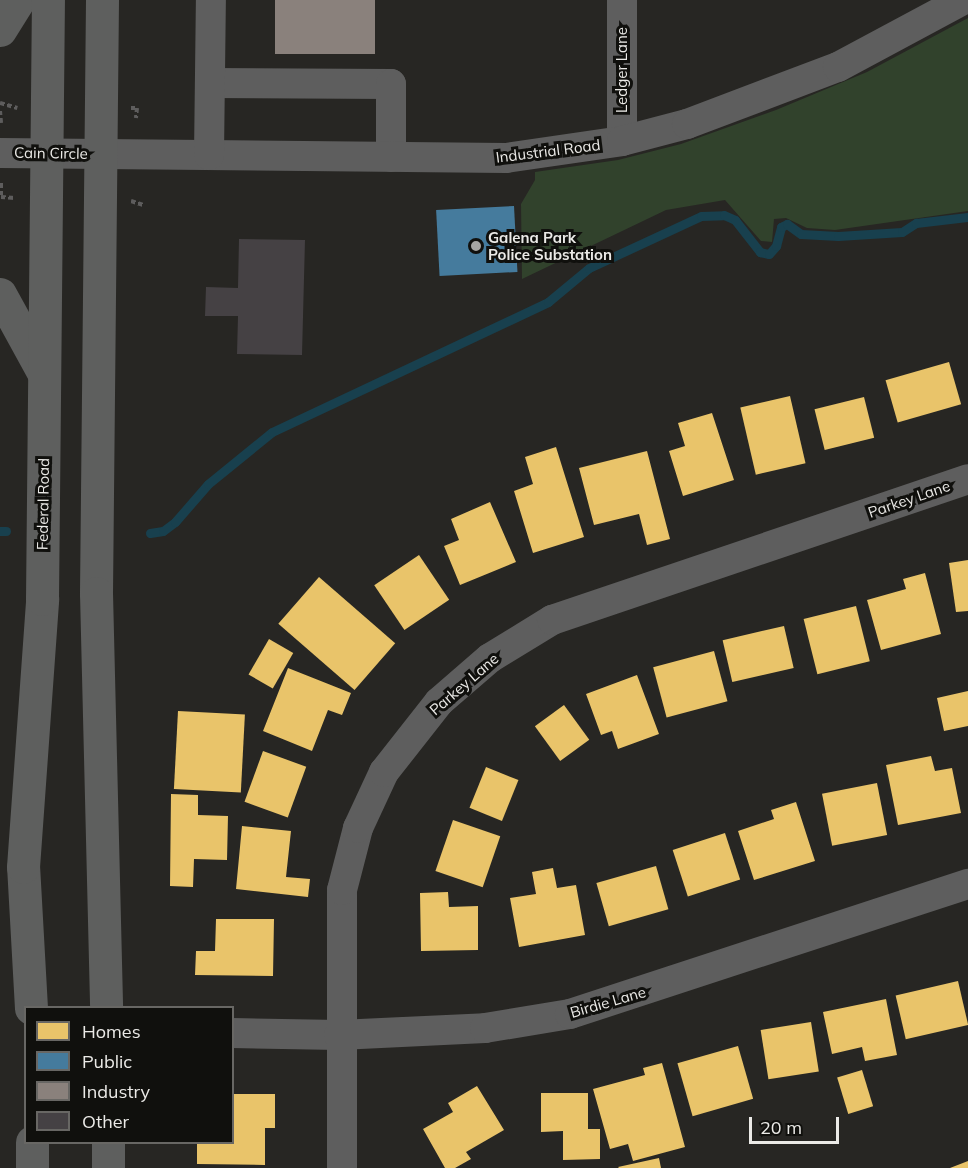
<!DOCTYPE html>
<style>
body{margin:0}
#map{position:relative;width:968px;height:1168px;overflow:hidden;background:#272623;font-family:Mulish,sans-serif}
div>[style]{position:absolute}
.green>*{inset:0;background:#31422c}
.homes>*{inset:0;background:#e9c46a;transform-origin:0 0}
.public>*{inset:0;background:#457b9d;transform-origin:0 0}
.industry>*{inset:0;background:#8a817c;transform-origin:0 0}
.stream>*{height:9px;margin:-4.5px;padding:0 4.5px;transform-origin:4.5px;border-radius:4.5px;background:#18404e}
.building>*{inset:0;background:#454144}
.path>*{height:4px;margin-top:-2px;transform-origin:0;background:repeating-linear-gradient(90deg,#5e5d5d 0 4.5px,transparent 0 7.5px)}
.minor>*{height:30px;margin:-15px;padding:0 15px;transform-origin:15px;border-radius:15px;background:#5e5e5e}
.major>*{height:33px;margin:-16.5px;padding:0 16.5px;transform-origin:16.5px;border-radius:16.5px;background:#5e5f5e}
.dots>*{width:16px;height:16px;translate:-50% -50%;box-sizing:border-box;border:3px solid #10100d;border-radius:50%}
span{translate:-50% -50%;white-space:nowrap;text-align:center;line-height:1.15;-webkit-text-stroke:6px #10100d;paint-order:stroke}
.street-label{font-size:15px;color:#ebeae7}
.poi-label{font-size:15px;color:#ebeae7;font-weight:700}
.left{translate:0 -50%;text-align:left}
.legend{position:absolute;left:24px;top:1006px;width:210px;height:138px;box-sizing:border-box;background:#10100d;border:2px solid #686764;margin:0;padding:8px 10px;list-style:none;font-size:18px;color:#ebeae7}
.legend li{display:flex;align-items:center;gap:12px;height:30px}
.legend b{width:30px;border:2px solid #686764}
.scale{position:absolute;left:749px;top:1117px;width:90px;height:27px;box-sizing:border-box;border:3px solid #ebeae7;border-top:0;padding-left:8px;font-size:18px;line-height:21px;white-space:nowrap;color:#ebeae7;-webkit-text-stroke:4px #10100d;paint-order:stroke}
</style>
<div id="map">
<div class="green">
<i style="clip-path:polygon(968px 18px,968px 211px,835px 230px,807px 228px,786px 218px,774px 219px,772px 242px,761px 241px,725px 200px,666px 210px,522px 279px,521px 204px,535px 180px,535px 172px,618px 160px,681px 144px,776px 110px,867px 72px)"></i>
</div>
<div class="homes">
<i style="left:949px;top:362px;width:44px;height:66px;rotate:74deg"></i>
<i style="left:790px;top:396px;width:69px;height:51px;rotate:77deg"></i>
<i style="left:864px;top:397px;width:42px;height:51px;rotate:76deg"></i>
<i style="clip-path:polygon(712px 413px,734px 480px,683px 496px,669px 451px,685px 446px,678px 423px)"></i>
<i style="clip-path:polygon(556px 447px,584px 537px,533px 553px,514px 491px,533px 484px,525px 457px)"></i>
<i style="clip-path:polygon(647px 451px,670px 539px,647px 545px,639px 514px,594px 525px,579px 468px)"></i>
<i style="clip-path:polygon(490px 502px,516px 562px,460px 585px,444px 546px,459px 540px,451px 519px)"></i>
<i style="left:419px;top:555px;width:54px;height:54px;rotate:56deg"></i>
<i style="clip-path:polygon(968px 560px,968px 611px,956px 612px,949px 563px)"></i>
<i style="clip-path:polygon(925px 573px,941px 634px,881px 650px,867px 600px,906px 589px,903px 579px)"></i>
<i style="left:319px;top:577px;width:101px;height:62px;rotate:41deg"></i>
<i style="left:856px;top:606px;width:57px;height:54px;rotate:76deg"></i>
<i style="left:784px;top:626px;width:43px;height:63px;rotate:77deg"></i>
<i style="left:269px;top:639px;width:28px;height:41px;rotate:30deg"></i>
<i style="left:714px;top:651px;width:52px;height:63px;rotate:75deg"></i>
<i style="clip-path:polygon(288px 668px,351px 693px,342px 715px,328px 710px,312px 751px,263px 731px)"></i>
<i style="clip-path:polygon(637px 675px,659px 734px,618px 749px,612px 731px,601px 735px,586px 694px)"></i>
<i style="clip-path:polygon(968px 691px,968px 726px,944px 731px,937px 698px)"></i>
<i style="left:564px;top:705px;width:43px;height:36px;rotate:54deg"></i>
<i style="left:178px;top:711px;width:67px;height:78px;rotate:3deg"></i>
<i style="left:263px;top:751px;width:46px;height:54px;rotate:20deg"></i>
<i style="clip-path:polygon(931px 756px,935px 771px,952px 768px,961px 813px,898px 825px,886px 765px)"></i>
<i style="left:486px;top:767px;width:35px;height:44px;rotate:22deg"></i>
<i style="left:877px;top:783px;width:53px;height:56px;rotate:79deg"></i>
<i style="clip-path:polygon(171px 794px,198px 795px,198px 815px,228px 816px,227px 860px,194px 859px,193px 887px,170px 886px)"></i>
<i style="clip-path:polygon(796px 802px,815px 861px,754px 880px,738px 831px,774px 819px,771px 810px)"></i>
<i style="left:453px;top:820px;width:50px;height:54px;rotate:19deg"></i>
<i style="clip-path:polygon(242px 826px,291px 831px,286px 877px,310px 879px,308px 897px,236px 889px)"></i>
<i style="left:725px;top:833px;width:49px;height:55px;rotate:72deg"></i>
<i style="left:656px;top:866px;width:45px;height:62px;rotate:74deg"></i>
<i style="clip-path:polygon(553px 868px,557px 888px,576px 885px,585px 935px,519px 947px,510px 898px,536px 894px,532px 872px)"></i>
<i style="clip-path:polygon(448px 892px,449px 907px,478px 906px,478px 950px,421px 951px,420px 893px)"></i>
<i style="clip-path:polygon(216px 919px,274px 919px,273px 976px,195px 975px,196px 951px,215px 951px)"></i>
<i style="left:958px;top:981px;width:45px;height:64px;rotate:77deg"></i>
<i style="clip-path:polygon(886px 999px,897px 1055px,865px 1061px,862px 1047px,832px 1054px,823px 1012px)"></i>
<i style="left:811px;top:1022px;width:50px;height:51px;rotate:81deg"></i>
<i style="left:738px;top:1046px;width:55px;height:63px;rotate:74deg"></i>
<i style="clip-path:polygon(662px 1063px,685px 1147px,633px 1161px,628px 1144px,610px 1149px,593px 1089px,645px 1075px,643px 1068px)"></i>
<i style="left:862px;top:1070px;width:38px;height:26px;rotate:73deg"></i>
<i style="clip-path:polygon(477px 1086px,504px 1130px,466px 1152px,471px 1159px,455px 1168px,445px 1168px,423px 1129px,453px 1112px,448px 1103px)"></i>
<i style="clip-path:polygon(541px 1093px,588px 1093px,588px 1129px,600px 1129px,600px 1159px,563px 1160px,563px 1131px,541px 1132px)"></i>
<i style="clip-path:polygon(232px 1094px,275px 1094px,275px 1128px,265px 1128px,265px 1165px,197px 1164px,197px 1142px,232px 1142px)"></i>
<i style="clip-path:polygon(659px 1158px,661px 1168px,619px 1168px,618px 1167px)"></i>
<i style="clip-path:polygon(968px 1161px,968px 1168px,950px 1168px)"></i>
</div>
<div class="public">
<i style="left:514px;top:206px;width:66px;height:78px;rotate:87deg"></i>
</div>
<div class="industry">
<i style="left:275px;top:0;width:100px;height:54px"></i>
</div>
<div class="stream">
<i style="left:0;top:531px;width:6px"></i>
<i style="left:150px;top:533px;width:13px;rotate:-9deg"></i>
<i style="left:163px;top:531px;width:15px;rotate:-37deg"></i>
<i style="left:175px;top:522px;width:50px;rotate:-49deg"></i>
<i style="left:208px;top:484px;width:82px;rotate:-39.1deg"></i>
<i style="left:272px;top:432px;width:305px;rotate:-25.2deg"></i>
<i style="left:548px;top:302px;width:53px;rotate:-39.7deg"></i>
<i style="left:589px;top:268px;width:123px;rotate:-24.9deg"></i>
<i style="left:701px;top:216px;width:23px;rotate:-2deg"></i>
<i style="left:724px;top:215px;width:12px;rotate:24deg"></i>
<i style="left:735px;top:220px;width:41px;rotate:52deg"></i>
<i style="left:760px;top:252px;width:9px;rotate:13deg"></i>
<i style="left:769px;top:254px;width:11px;rotate:-49deg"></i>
<i style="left:776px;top:246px;width:20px;rotate:-75deg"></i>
<i style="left:781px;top:227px;width:7px;rotate:-27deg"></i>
<i style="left:787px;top:224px;width:17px;rotate:36deg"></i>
<i style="left:801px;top:234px;width:37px;rotate:3deg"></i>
<i style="left:838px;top:236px;width:64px;rotate:-3.6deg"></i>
<i style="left:902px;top:232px;width:17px;rotate:-33deg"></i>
<i style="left:916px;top:223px;width:52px;rotate:-6.6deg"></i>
</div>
<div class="building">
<i style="clip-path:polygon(239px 239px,305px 240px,302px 355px,237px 354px,238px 316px,205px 316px,206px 287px,238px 288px)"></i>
</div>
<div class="path">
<i style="left:0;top:103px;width:18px;rotate:16deg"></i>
<i style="left:131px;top:108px;width:6px"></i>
<i style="left:137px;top:108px;width:10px;rotate:96deg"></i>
<i style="left:0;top:111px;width:12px;rotate:85deg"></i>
<i style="left:1px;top:183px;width:14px;rotate:90deg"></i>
<i style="left:1px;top:197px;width:14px;rotate:4deg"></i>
<i style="left:131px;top:201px;width:13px;rotate:18deg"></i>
</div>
<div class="minor">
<i style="left:622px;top:0;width:141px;rotate:90deg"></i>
<i style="left:210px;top:83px;width:181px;rotate:0.3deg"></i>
<i style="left:391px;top:84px;width:73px;rotate:90deg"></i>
<i style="left:0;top:153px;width:506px;rotate:0.57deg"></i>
<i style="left:506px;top:158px;width:117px;rotate:-8.3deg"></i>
<i style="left:622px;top:141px;width:67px;rotate:-14.7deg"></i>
<i style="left:687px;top:124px;width:161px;rotate:-20.7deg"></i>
<i style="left:838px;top:67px;width:142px;rotate:-28.2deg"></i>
<i style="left:209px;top:155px;width:155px;rotate:-89.3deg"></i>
<i style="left:232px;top:1033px;width:107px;rotate:1.1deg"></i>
<i style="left:339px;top:1035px;width:146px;rotate:-2.7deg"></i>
<i style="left:485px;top:1028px;width:86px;rotate:-9.4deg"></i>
<i style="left:570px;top:1014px;width:419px;rotate:-18.1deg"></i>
<i style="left:342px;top:1168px;width:278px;rotate:-90deg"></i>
<i style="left:342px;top:890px;width:64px;rotate:-75.5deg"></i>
<i style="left:358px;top:828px;width:62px;rotate:-65.1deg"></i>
<i style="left:384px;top:772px;width:89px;rotate:-51.8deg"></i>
<i style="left:439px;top:702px;width:67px;rotate:-40.8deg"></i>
<i style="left:490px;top:658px;width:73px;rotate:-31.5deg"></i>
<i style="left:552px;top:620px;width:439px;rotate:-18.7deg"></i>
</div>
<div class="major">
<i style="left:102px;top:0;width:593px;rotate:90.58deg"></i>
<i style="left:96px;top:593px;width:415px;rotate:88.6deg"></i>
<i style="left:0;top:30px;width:36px;rotate:-58deg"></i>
<i style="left:0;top:294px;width:91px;rotate:61.2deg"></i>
<i style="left:31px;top:1008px;width:141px;rotate:-93.2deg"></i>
<i style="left:23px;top:867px;width:269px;rotate:-85.9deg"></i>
<i style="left:42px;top:599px;width:599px;rotate:-89.43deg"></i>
<i style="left:32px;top:1168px;width:26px;rotate:-90deg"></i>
<i style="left:108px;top:1168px;width:26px;rotate:-90deg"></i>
</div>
<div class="dots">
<i style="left:476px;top:246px;background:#a6a5a2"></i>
</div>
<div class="street-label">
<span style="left:622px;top:70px;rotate:-90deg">Ledger Lane</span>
<span style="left:548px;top:151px;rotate:-7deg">Industrial Road</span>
<span style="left:51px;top:153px;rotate:1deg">Cain Circle</span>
<span style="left:909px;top:499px;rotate:-19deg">Parkey Lane</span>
<span style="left:43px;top:504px;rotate:-89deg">Federal Road</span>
<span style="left:464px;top:684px;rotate:-41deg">Parkey Lane</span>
<span style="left:608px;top:1002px;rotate:-16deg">Birdie Lane</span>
</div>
<div class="poi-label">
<span class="left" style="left:488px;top:246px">Galena Park<br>Police Substation</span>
</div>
<ul class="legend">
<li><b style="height:16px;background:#e9c46a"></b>Homes</li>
<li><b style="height:16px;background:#457b9d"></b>Public</li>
<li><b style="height:16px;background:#8a817c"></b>Industry</li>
<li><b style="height:16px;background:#454144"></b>Other</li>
</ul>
<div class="scale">20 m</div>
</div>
